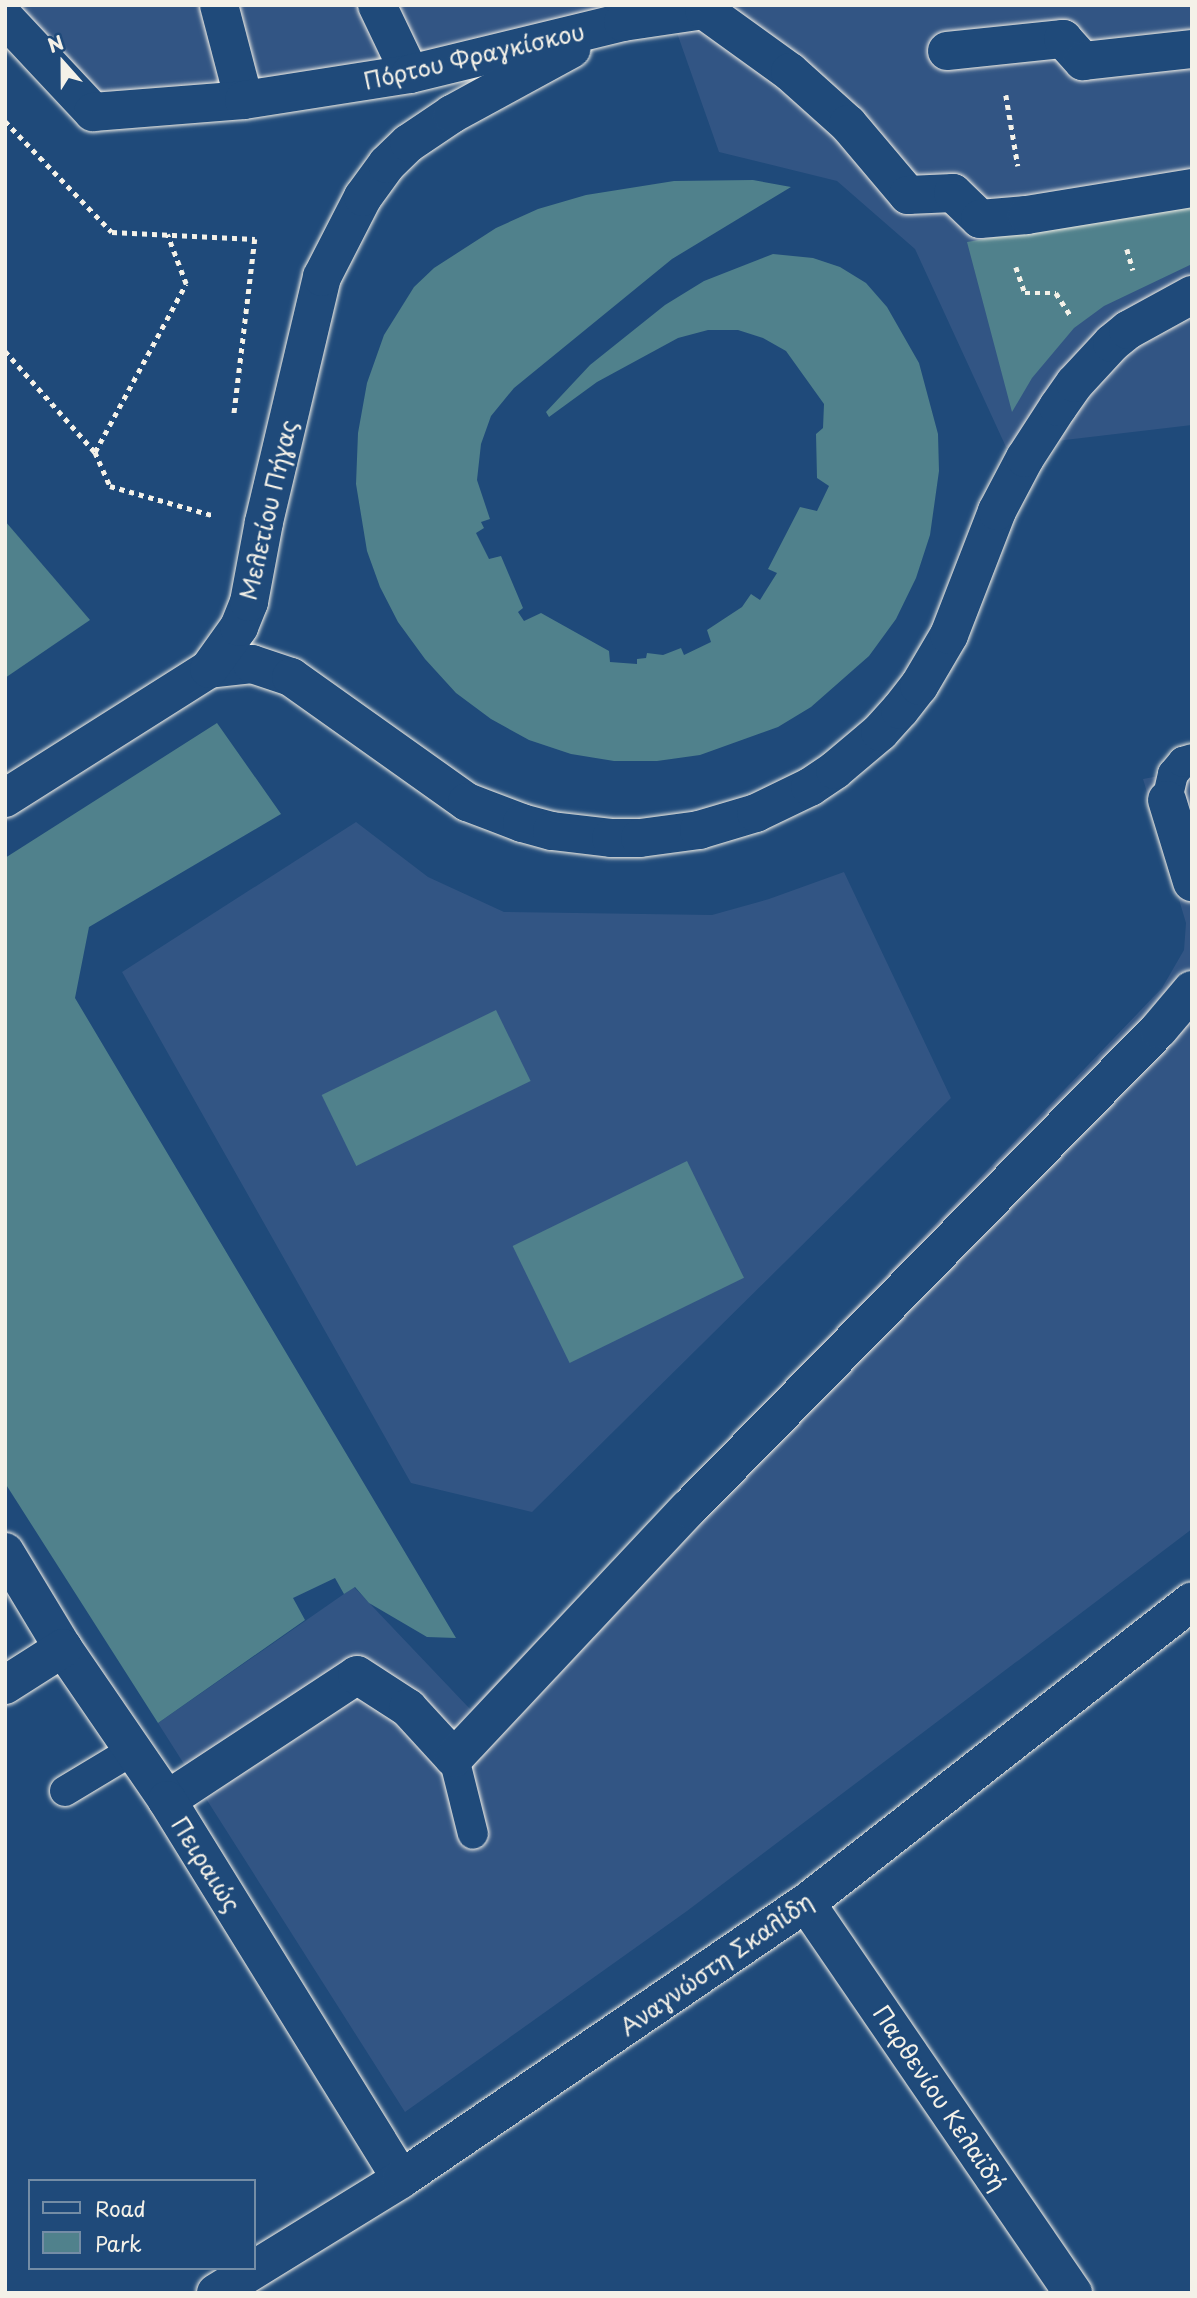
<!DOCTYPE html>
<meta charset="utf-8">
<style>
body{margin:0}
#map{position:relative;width:1197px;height:2298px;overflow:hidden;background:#1f4a7a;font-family:"Playpen Sans",sans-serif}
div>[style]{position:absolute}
.built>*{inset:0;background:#325584}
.green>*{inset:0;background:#50818c;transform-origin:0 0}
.path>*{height:4.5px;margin-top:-2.25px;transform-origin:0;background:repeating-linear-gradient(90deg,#f4f1e8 0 5px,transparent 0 10px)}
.roads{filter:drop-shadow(0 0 2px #f4f1e8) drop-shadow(0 0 2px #f4f1e8)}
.lane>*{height:30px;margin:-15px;padding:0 15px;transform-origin:15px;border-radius:15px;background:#1f4a7a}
.street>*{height:38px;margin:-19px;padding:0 19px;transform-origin:19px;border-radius:19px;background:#1f4a7a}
.secondary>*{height:38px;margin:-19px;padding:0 19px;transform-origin:19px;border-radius:19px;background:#1f4a7a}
span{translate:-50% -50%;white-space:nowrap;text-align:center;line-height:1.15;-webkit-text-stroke:5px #1f4a7a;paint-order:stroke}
.street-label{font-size:23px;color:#f4f1e8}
.frame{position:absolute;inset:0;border:7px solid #f4f1e8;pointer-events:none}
.legend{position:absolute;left:28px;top:2179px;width:228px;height:91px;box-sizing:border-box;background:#1f4a7a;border:2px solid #748da6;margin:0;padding:9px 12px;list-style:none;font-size:21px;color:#f4f1e8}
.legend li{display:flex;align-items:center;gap:14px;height:35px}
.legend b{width:35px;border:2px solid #748da6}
.north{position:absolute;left:28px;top:28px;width:70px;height:70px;-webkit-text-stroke:5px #1f4a7a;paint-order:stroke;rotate:339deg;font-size:19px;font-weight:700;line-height:28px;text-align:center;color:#f4f1e8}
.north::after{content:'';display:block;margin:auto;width:24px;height:32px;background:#f4f1e8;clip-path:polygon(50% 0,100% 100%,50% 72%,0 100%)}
</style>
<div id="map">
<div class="built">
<i style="clip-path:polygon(5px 5px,1192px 5px,1192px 425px,1006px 447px,915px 249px,837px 181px,719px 152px,676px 30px,78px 101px)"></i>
<i style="clip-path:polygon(1192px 770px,1192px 1529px,687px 1911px,405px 2112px,158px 1723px,354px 1587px,470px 1709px,1162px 988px,1184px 950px,1186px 923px,1143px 779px)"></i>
<i style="clip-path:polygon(356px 822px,428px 877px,504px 912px,712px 915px,769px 899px,844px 872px,951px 1098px,532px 1512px,411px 1483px,122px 972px)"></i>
</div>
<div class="green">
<i style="clip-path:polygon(753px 180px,791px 187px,672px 259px,514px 388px,491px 416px,481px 444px,477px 480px,490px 519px,481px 522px,484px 528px,476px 533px,489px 559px,501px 556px,523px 608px,518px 612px,524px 621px,541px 613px,609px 651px,610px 662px,637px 664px,637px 659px,646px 658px,647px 653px,663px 655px,681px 648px,684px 655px,711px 642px,707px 630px,742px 607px,751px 594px,760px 600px,777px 573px,768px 569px,800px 507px,817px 511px,829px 486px,817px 478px,816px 434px,823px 428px,824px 404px,786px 351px,763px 338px,738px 330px,708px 330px,678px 338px,597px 382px,549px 417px,546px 412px,590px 365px,665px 305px,704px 281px,773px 254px,813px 258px,840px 267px,866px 283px,887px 307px,919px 363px,938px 434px,939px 471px,930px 535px,916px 578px,896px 619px,869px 656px,811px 707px,778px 727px,700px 755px,657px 761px,614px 761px,571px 754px,529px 740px,491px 719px,456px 693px,425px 659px,398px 622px,380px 587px,367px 551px,356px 484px,358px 433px,367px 383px,384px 335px,414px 287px,434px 268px,496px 228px,538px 209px,586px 195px,674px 181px)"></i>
<i style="clip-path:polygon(1192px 202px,1192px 264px,1104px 306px,1074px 328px,1032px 378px,1012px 412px,967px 242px)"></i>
<i style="clip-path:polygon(5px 521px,90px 620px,5px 678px)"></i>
<i style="clip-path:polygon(217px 723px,281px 814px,89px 927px,75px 998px,456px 1638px,427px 1637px,369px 1603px,355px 1587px,344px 1594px,335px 1578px,293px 1598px,305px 1620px,158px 1723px,5px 1483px,5px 858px)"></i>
<i style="left:496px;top:1010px;width:79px;height:194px;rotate:64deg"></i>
<i style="left:687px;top:1161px;width:130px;height:194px;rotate:64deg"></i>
</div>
<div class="path">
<i style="left:1006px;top:95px;width:72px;rotate:80.4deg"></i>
<i style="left:5px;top:121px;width:154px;rotate:46.1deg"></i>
<i style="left:112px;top:232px;width:143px;rotate:2.8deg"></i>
<i style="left:255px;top:239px;width:178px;rotate:96.8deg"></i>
<i style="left:1127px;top:249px;width:22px;rotate:74deg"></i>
<i style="left:1016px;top:267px;width:28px;rotate:71deg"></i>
<i style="left:1025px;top:293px;width:31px"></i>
<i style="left:1056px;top:293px;width:27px;rotate:57deg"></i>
<i style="left:5px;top:351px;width:135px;rotate:48.3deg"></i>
<i style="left:95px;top:452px;width:191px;rotate:-61.6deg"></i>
<i style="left:186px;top:284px;width:53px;rotate:-110.8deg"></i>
<i style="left:95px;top:452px;width:37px;rotate:66deg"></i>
<i style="left:110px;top:486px;width:109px;rotate:15.9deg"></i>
</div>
<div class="roads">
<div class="lane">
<i style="left:1167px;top:800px;width:27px;rotate:-77deg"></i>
<i style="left:1173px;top:774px;width:16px;rotate:-50deg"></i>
<i style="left:1183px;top:762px;width:9px;rotate:-18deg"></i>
<i style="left:454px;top:1758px;width:78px;rotate:76deg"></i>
<i style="left:65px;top:1791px;width:82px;rotate:-31deg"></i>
</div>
<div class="street">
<i style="left:219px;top:5px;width:98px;rotate:75.3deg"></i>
<i style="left:377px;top:5px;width:76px;rotate:64.4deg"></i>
<i style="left:5px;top:18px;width:129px;rotate:46.9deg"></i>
<i style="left:93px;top:112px;width:151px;rotate:-4.5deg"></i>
<i style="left:244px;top:100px;width:168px;rotate:-8.9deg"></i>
<i style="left:410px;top:74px;width:219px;rotate:-13.7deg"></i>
<i style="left:623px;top:22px;width:82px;rotate:-8.4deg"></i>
<i style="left:704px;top:10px;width:106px;rotate:35.8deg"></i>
<i style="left:790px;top:72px;width:78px;rotate:41.9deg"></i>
<i style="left:848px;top:124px;width:93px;rotate:49.8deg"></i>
<i style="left:908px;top:195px;width:45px;rotate:-2.5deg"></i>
<i style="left:953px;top:193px;width:37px;rotate:44deg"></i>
<i style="left:980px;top:219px;width:47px;rotate:-4.9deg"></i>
<i style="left:1027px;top:215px;width:167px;rotate:-9.3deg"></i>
<i style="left:947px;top:51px;width:117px;rotate:-5.9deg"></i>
<i style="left:1063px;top:39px;width:30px;rotate:48deg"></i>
<i style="left:1083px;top:61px;width:110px;rotate:-6.3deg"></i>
<i style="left:209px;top:669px;width:43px;rotate:-6.6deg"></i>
<i style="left:252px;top:664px;width:41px;rotate:18.4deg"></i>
<i style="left:291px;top:677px;width:216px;rotate:35.4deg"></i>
<i style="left:467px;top:802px;width:59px;rotate:20.9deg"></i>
<i style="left:522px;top:823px;width:31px;rotate:15deg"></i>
<i style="left:552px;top:831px;width:59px;rotate:6.8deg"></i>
<i style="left:611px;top:838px;width:29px"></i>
<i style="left:640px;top:838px;width:60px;rotate:-7.7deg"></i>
<i style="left:699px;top:830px;width:59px;rotate:-16.6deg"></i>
<i style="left:756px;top:813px;width:60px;rotate:-25.7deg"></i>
<i style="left:810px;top:787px;width:30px;rotate:-34deg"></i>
<i style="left:835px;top:770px;width:59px;rotate:-40.2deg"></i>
<i style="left:880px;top:732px;width:30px;rotate:-48deg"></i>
<i style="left:900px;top:710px;width:31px;rotate:-52deg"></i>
<i style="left:919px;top:686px;width:59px;rotate:-59.5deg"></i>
<i style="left:949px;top:635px;width:133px;rotate:-68.8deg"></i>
<i style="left:997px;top:511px;width:60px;rotate:-62.2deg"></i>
<i style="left:1025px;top:458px;width:61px;rotate:-57.1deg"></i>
<i style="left:1058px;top:407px;width:29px;rotate:-55deg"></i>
<i style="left:1075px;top:383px;width:54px;rotate:-47.2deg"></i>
<i style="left:1112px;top:343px;width:21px;rotate:-39deg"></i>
<i style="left:1128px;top:330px;width:73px;rotate:-28.7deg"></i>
<i style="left:5px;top:798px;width:241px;rotate:-32.3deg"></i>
<i style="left:209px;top:669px;width:52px;rotate:-54.5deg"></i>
<i style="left:239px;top:627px;width:27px;rotate:-68deg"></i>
<i style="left:249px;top:602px;width:81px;rotate:-79.4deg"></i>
<i style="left:264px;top:522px;width:252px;rotate:-76.7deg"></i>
<i style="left:322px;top:277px;width:90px;rotate:-62.9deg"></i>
<i style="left:363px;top:197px;width:41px;rotate:-54deg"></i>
<i style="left:387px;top:164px;width:30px;rotate:-44deg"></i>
<i style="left:409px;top:143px;width:52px;rotate:-34deg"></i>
<i style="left:452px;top:114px;width:136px;rotate:-28.6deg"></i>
<i style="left:1167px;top:800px;width:86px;rotate:73deg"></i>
<i style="left:167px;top:1800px;width:227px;rotate:-33.3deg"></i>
<i style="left:357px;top:1675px;width:61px;rotate:32.9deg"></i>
<i style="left:408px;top:1708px;width:68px;rotate:47.4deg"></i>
<i style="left:454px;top:1758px;width:342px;rotate:-46.8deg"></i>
<i style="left:688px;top:1509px;width:672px;rotate:-45.54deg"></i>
<i style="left:1159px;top:1029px;width:51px;rotate:-49.8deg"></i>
<i style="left:806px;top:1903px;width:473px;rotate:55.6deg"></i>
</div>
<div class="secondary">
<i style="left:5px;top:1552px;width:112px;rotate:58.9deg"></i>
<i style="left:63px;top:1648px;width:184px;rotate:55.6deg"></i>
<i style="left:167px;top:1800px;width:445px;rotate:58.3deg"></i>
<i style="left:5px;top:1685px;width:69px;rotate:-32.5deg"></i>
<i style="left:216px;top:2293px;width:217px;rotate:-31.6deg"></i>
<i style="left:401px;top:2179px;width:490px;rotate:-34.3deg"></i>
<i style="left:806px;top:1903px;width:490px;rotate:-38deg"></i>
</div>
</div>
<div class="street-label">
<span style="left:474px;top:56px;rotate:-13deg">Πόρτου Φραγκίσκου</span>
<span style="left:268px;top:510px;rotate:-77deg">Μελετίου Πήγας</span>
<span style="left:206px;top:1864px;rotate:58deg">Πειραιώς</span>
<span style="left:716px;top:1964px;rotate:-35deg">Αναγνώστη Σκαλίδη</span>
<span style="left:940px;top:2098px;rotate:56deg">Παρθενίου Κελαϊδή</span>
</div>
<div class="frame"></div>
<ul class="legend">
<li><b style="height:9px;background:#1f4a7a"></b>Road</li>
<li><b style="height:19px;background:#50818c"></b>Park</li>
</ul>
<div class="north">N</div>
</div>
